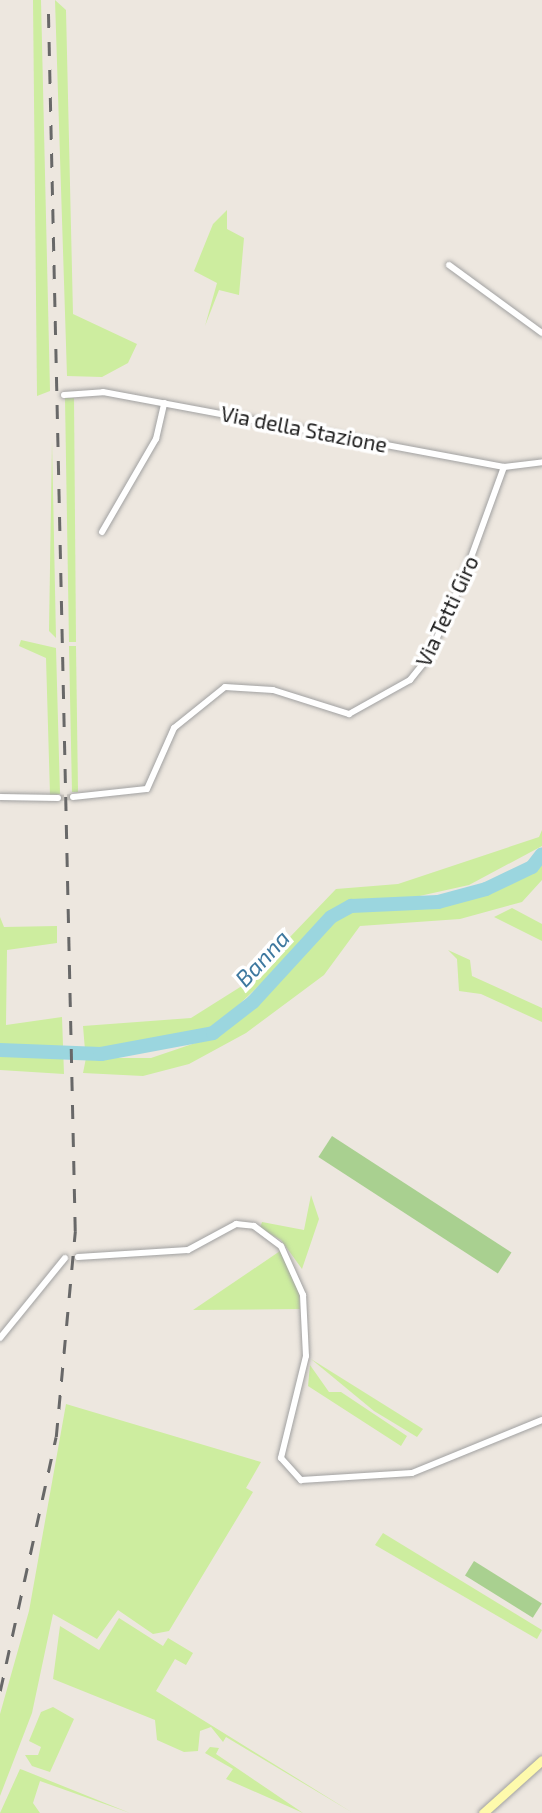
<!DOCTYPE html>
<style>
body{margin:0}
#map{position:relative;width:542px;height:1813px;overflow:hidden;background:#ede7df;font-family:"Exo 2",sans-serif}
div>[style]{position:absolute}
.grass>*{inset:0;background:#cded9f}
.forest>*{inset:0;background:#a9d090;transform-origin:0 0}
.river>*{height:14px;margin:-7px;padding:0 7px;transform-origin:7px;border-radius:7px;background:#9bd6df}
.minor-tunnel>*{height:6px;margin-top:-3px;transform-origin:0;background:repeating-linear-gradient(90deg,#cdc8c1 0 6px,transparent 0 9px)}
.roads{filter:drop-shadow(0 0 2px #a1a1a1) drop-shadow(0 0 2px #a1a1a1)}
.minor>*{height:6px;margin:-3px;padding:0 3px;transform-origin:3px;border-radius:3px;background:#fff}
.secondary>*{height:9px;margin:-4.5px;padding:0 4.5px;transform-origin:4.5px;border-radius:4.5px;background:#fefaac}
.rail>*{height:2.5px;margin-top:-1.25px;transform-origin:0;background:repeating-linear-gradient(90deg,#686868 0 14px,transparent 0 28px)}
span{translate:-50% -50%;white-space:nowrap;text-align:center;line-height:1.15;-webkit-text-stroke:7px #fff;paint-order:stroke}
.street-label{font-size:21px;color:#1a1a1a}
.water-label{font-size:23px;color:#3d789f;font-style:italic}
</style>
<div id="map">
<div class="grass">
<i style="clip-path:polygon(33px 0,41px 0,50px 391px,37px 396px)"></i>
<i style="clip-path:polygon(55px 0,66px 10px,73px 314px,137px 344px,128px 363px,102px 377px,67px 376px)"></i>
<i style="clip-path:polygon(227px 210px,227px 229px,244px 238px,239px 295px,219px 290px,205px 326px,217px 283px,194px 271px,213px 224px)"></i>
<i style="clip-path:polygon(65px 398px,74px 398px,76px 642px,69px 642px)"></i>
<i style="clip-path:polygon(52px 441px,56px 638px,49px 631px)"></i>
<i style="clip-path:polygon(21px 640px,56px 648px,60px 794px,50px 795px,46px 658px,19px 646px)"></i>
<i style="clip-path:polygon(69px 646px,76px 646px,78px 792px,72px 792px)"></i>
<i style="clip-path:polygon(542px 830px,542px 846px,469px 885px,406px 899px,349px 901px,215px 1027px,164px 1045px,85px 1050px,83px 1026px,191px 1018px,245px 984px,336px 889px,398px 884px,539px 837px)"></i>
<i style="clip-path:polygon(542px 862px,542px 880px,522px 902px,460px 919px,360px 926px,324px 975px,246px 1033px,189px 1064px,143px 1076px,83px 1073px,86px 1058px,151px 1058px,213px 1037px,254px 1007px,332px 923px,351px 911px,436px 908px,485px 895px)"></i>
<i style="clip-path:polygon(512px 908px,542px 924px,542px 941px,494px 917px)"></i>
<i style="clip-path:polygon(0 917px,4px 927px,57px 926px,57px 943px,7px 950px,6px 1025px,62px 1017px,64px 1074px,0 1070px)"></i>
<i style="clip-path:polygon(448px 950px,470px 960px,472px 976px,542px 1008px,542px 1022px,481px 994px,459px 991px,457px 959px)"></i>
<i style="clip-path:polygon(311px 1195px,319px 1219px,302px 1269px,281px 1240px,260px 1228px,262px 1222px,304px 1230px)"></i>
<i style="clip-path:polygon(280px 1251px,299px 1288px,300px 1309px,193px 1310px)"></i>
<i style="clip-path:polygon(311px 1359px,423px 1429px,417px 1437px,374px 1411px)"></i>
<i style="clip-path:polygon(310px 1365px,329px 1392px,341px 1392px,407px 1436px,401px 1446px,308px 1386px)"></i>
<i style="clip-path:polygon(66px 1404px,261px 1462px,246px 1488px,253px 1492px,169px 1631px,153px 1634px,118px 1610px,97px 1639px,53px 1614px,32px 1713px,0 1796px,0 1714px,29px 1611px)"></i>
<i style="clip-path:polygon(383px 1533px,542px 1630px,537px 1639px,375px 1545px)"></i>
<i style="clip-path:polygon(119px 1618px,163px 1646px,168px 1638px,193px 1653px,186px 1665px,175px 1659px,156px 1691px,353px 1813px,226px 1737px,223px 1742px,211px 1727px,200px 1731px,198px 1751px,184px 1752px,157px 1740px,155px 1720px,53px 1679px,60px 1626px,99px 1650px)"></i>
<i style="clip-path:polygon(53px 1707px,74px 1719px,50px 1772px,32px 1766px,25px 1755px,38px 1755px,41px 1747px,29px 1741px,41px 1712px)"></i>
<i style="clip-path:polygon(210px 1747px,219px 1748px,216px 1754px,303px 1813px,226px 1779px,233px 1769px,205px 1753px)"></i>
<i style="clip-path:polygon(20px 1769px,23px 1770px,130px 1813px,40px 1781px,33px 1803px,40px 1813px,0 1813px)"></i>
</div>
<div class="forest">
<i style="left:332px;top:1136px;width:214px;height:25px;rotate:33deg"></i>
<i style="left:474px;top:1561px;width:80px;height:17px;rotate:32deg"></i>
</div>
<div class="river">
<i style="left:0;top:1050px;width:101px;rotate:2.3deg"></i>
<i style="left:101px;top:1054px;width:114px;rotate:-10.6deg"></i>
<i style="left:213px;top:1033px;width:51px;rotate:-37.8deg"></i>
<i style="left:253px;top:1002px;width:115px;rotate:-47.5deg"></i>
<i style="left:331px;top:917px;width:23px;rotate:-29deg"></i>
<i style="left:351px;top:906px;width:87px;rotate:-2.6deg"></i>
<i style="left:438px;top:902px;width:50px;rotate:-15.2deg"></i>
<i style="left:486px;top:889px;width:51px;rotate:-25.6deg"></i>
<i style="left:532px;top:867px;width:16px;rotate:-52deg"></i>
</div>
<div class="minor-tunnel">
<i style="left:58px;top:798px;width:15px;rotate:-4deg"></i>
</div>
<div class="roads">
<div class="minor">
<i style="left:449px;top:265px;width:115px;rotate:36.2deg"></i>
<i style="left:64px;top:395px;width:39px;rotate:-4deg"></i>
<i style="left:103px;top:392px;width:408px;rotate:10.6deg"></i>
<i style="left:102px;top:532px;width:108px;rotate:-59.9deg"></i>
<i style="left:156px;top:439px;width:37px;rotate:-77deg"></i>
<i style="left:0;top:797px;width:58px;rotate:1deg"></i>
<i style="left:73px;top:797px;width:74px;rotate:-6.2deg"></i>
<i style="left:147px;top:789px;width:67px;rotate:-66.1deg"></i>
<i style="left:174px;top:728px;width:65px;rotate:-38.8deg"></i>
<i style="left:225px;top:687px;width:48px;rotate:3.6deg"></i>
<i style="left:273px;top:690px;width:80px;rotate:17.5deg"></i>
<i style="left:349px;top:714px;width:70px;rotate:-29.1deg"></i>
<i style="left:410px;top:680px;width:28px;rotate:-51deg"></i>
<i style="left:428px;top:658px;width:92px;rotate:-66.2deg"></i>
<i style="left:465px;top:574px;width:114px;rotate:-70deg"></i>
<i style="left:504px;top:467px;width:38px;rotate:-7deg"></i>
<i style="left:78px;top:1257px;width:110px;rotate:-3.6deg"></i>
<i style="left:188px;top:1250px;width:55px;rotate:-28.4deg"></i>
<i style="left:236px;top:1224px;width:18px;rotate:6deg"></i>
<i style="left:254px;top:1226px;width:34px;rotate:37deg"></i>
<i style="left:281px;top:1246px;width:54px;rotate:65.8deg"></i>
<i style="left:303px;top:1295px;width:61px;rotate:87.2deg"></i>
<i style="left:306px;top:1356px;width:105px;rotate:103.8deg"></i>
<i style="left:281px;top:1458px;width:30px;rotate:48deg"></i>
<i style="left:301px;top:1480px;width:111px;rotate:-3.6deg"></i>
<i style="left:412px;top:1473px;width:140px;rotate:-22.2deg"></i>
<i style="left:0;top:1338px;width:103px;rotate:-50.9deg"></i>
</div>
<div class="secondary">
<i style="left:483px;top:1813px;width:79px;rotate:-41.9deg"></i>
</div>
</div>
<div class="rail">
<i style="left:0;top:1691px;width:260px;rotate:-77.6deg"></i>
<i style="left:56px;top:1437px;width:207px;rotate:-84.7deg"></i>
<i style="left:75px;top:1231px;width:1231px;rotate:-91.26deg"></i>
</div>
<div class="street-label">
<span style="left:304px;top:429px;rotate:11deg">Via della Stazione</span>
<span style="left:447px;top:611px;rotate:-65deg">Via Tetti Giro</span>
</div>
<div class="water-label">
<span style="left:262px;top:958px;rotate:-47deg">Banna</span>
</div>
</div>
